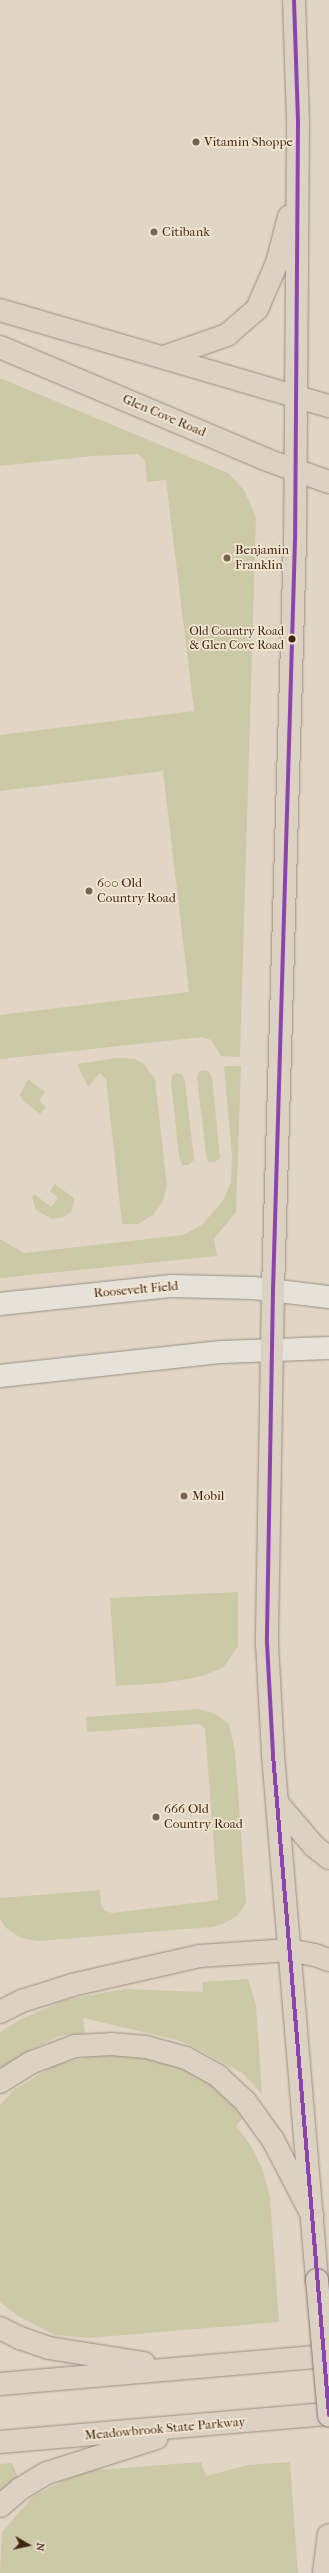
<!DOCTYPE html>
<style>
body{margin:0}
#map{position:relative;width:329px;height:2573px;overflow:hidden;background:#e1d6c5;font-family:"IM FELL French Canon",serif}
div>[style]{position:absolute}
.green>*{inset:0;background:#ccc9a7}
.roads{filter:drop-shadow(0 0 1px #978d81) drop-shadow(0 0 1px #978d81)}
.minor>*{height:22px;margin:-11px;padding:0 11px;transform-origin:11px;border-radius:11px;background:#e7e2d9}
.major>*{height:22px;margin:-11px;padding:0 11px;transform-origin:11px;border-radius:11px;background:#dbd2c4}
.highway>*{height:22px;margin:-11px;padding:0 11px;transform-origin:11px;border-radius:11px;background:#dbd2c4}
.bridges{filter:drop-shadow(0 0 1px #80766a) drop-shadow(0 0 1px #80766a)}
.major-bridge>*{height:22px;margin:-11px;padding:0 11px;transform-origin:11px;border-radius:11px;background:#dbd2c4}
.bus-1>*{height:4px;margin:-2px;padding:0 2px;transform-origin:2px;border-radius:2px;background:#8e44ad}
.dots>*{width:11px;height:11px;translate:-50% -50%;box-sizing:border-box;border:2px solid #f3e6d2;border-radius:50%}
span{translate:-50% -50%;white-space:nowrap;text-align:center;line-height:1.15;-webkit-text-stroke:3.5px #f3e6d2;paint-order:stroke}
.bus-label{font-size:12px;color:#3f2511}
.right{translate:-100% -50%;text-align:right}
.poi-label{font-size:13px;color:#3f2511}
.left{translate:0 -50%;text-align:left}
.street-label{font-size:13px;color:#3f2511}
.north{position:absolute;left:8px;top:2525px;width:40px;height:40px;-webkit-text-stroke:3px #f3e6d2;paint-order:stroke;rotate:99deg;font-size:11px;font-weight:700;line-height:16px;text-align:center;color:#3f2511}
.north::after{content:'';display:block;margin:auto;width:14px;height:18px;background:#3f2511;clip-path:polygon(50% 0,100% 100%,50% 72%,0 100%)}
</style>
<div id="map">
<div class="green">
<i style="clip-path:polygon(0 378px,228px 473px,244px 490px,256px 517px,240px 1057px,221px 1056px,211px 1040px,202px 1037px,0 1059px,0 1015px,189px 992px,163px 771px,0 791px,0 735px,194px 711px,166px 480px,147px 482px,145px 461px,138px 454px,93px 456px,0 466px)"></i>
<i style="clip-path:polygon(117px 1058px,135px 1059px,144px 1064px,155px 1079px,167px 1186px,163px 1201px,153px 1215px,138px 1224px,122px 1224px,106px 1079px,100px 1073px,88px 1087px,77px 1064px)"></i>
<i style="clip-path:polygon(224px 1066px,241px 1066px,236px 1212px,214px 1239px,217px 1256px,0 1278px,0 1239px,24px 1253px,183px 1235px,202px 1225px,224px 1199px,231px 1182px,232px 1155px)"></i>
<i style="clip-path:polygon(202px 1070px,208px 1071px,212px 1077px,220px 1158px,215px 1162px,208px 1162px,206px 1153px,197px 1079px,198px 1073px)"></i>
<i style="clip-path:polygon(176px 1073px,182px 1074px,185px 1080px,194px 1160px,188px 1165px,182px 1165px,179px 1156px,171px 1081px,172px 1076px)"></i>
<i style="clip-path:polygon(28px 1079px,45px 1092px,39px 1101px,46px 1107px,40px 1114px,22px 1100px,20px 1095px)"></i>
<i style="clip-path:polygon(55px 1184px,74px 1198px,74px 1202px,71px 1212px,64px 1217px,52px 1219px,36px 1210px,32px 1197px,34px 1194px,51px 1207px,58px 1198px,50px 1191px)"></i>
<i style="clip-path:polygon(238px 1592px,238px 1646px,224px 1667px,203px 1676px,164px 1683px,116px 1686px,110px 1598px)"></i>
<i style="clip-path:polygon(198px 1709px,214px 1713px,229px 1724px,235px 1751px,246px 1903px,237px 1916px,225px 1923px,212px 1927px,37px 1941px,21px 1938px,6px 1928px,0 1919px,0 1898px,100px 1890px,101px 1905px,105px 1911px,112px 1913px,218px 1900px,205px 1729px,201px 1724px,87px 1732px,86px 1717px)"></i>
<i style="clip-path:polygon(248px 1979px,256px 2005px,262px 2094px,242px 2073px,194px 2047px,177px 2040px,83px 2018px,85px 2033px,60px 2036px,30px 2050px,0 2070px,0 2032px,21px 2019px,65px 2000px,124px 1989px,203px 1992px,202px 1982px)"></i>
<i style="clip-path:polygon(138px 2054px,178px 2066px,218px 2087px,246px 2114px,236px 2126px,250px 2144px,262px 2168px,270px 2197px,279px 2322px,89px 2338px,55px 2335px,18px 2316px,0 2302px,0 2105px,15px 2089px,57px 2064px,95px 2056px)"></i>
<i style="clip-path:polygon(201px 2462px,206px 2476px,248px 2465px,290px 2462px,298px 2573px,0 2573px,2px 2532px,33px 2496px,84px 2471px)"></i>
<i style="clip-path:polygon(12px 2463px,18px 2478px,0 2493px,0 2464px)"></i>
</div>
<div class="roads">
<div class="minor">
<i style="left:0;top:1304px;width:173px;rotate:-6deg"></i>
<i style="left:172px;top:1286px;width:81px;rotate:1.4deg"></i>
<i style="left:253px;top:1288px;width:77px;rotate:6.8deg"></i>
<i style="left:0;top:1376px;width:223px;rotate:-6.2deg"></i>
<i style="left:222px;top:1352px;width:107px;rotate:-2.1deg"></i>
</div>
<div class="major">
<i style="left:294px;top:0;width:123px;rotate:88.1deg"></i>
<i style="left:298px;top:123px;width:417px;rotate:90.4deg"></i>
<i style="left:295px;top:540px;width:750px;rotate:91.68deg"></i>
<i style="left:273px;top:1290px;width:353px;rotate:91deg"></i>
<i style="left:267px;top:1643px;width:112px;rotate:86.9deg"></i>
<i style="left:273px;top:1755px;width:527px;rotate:85.21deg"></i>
<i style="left:0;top:310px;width:343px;rotate:16.3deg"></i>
<i style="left:0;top:347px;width:290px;rotate:22.9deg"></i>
<i style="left:267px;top:460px;width:66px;rotate:19.5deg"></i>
<i style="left:164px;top:357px;width:67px;rotate:-19.2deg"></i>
<i style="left:227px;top:335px;width:40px;rotate:-41deg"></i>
<i style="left:257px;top:309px;width:50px;rotate:-66.5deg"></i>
<i style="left:277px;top:263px;width:48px;rotate:-75.4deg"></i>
<i style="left:278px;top:1804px;width:55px;rotate:49.4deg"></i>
<i style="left:314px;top:1846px;width:19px;rotate:39deg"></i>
</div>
<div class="highway">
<i style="left:0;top:2012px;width:25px;rotate:-27deg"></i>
<i style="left:22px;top:2001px;width:52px;rotate:-17.7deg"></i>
<i style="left:72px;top:1985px;width:131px;rotate:-12.8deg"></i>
<i style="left:200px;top:1956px;width:89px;rotate:-3.9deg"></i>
<i style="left:289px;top:1950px;width:26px;rotate:11deg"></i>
<i style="left:315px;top:1955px;width:15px;rotate:20deg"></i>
<i style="left:0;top:2082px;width:36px;rotate:-32deg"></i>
<i style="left:30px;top:2063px;width:48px;rotate:-20.7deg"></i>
<i style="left:75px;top:2046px;width:36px;rotate:-3deg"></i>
<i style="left:111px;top:2044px;width:35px;rotate:5deg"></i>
<i style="left:146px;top:2047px;width:41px;rotate:15.4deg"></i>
<i style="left:186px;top:2058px;width:37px;rotate:29deg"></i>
<i style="left:218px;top:2076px;width:37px;rotate:43deg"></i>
<i style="left:245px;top:2101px;width:48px;rotate:54.3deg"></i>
<i style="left:273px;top:2140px;width:85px;rotate:62.5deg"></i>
<i style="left:0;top:2328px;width:22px;rotate:27deg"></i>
<i style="left:20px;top:2338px;width:31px;rotate:19deg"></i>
<i style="left:49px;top:2348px;width:96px;rotate:9deg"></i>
<i style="left:0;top:2384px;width:330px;rotate:-4.9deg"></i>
<i style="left:0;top:2442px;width:330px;rotate:-4.9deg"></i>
<i style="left:0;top:2506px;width:26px;rotate:-40deg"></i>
<i style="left:20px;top:2489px;width:31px;rotate:-31deg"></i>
<i style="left:47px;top:2473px;width:115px;rotate:-17.7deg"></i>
<i style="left:324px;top:2573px;width:38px;rotate:-83deg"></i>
</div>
</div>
<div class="bridges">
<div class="major-bridge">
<i style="left:317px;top:2280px;width:136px;rotate:84.9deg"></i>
</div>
</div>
<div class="bus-1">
<i style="left:294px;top:0;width:123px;rotate:88.1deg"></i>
<i style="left:298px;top:123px;width:417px;rotate:90.4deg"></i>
<i style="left:295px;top:540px;width:750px;rotate:91.68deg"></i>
<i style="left:273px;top:1290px;width:353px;rotate:91deg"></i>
<i style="left:267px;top:1643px;width:112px;rotate:86.9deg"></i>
<i style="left:273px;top:1755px;width:662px;rotate:85.15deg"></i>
</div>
<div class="dots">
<i style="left:196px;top:142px;background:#786350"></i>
<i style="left:154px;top:232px;background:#786350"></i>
<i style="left:227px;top:558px;background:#786350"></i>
<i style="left:292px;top:639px;background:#3f2511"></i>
<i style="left:89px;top:891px;background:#786350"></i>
<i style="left:184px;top:1496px;background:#786350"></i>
<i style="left:156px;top:1817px;background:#786350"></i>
</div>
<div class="bus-label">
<span class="right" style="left:284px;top:639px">Old Country Road<br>&amp; Glen Cove Road</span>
</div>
<div class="poi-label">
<span class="left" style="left:204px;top:142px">Vitamin Shoppe</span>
<span class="left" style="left:162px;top:232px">Citibank</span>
<span class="left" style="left:235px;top:558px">Benjamin<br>Franklin</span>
<span class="left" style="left:97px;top:891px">600 Old<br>Country Road</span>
<span class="left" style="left:192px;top:1496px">Mobil</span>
<span class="left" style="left:164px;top:1817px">666 Old<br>Country Road</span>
</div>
<div class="street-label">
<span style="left:164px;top:416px;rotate:23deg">Glen Cove Road</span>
<span style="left:136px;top:1290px;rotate:-5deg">Roosevelt Field</span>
<span style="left:165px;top:2429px;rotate:-5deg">Meadowbrook State Parkway</span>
</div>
<div class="north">N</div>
</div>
